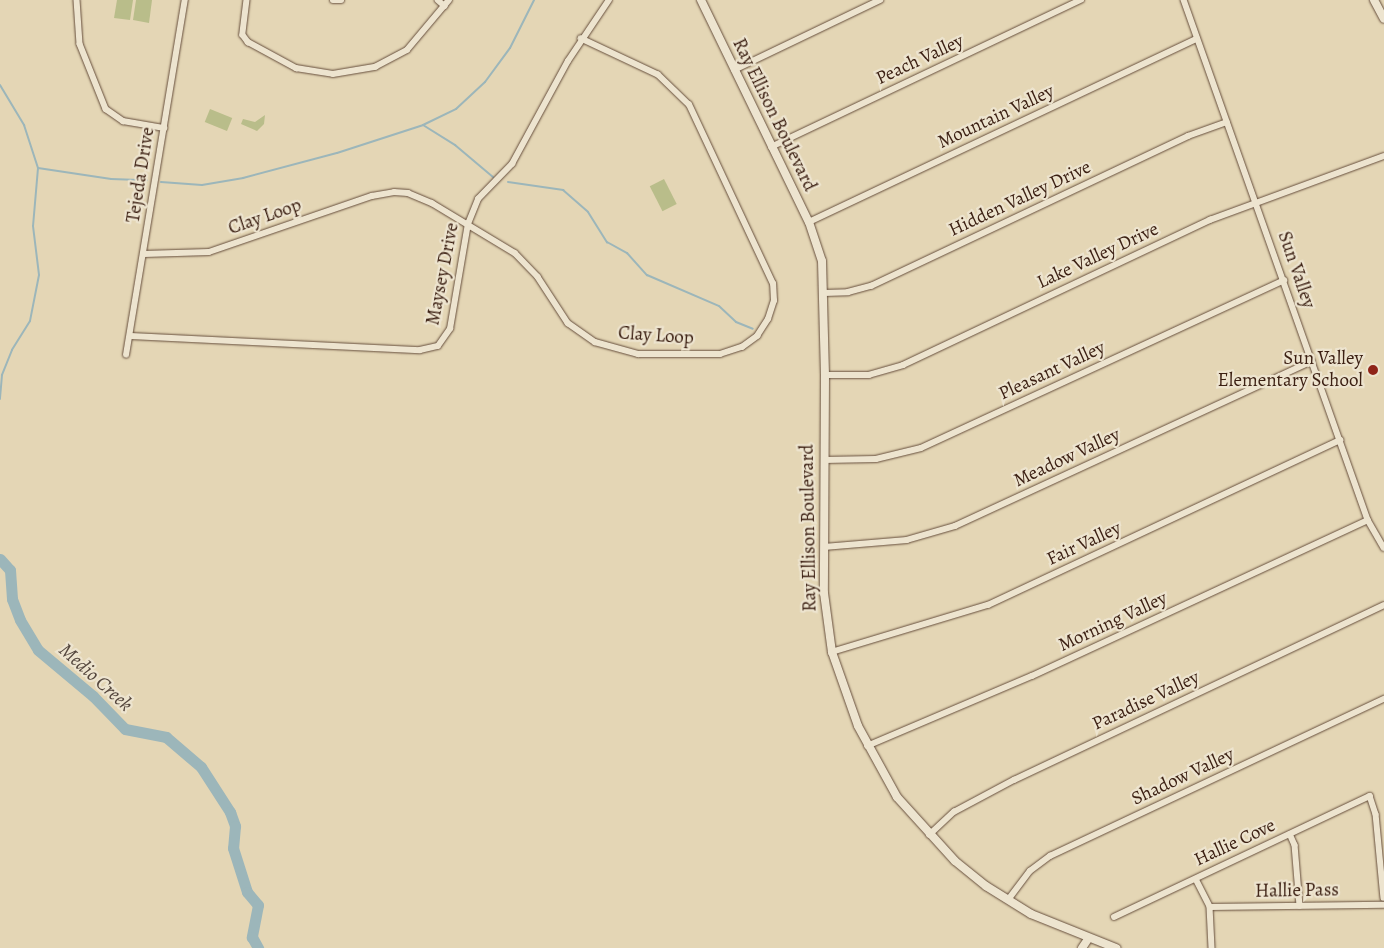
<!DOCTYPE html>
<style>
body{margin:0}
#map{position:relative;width:1384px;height:948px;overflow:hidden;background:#e4d6b5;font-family:Alegreya,serif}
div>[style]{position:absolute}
.green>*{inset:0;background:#b9bd8a;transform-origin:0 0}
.stream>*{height:2px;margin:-1px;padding:0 1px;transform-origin:1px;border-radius:1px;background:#9cb6ba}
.river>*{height:11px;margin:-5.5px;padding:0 5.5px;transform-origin:5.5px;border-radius:5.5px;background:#9cb6ba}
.roads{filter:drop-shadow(0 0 1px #664e3c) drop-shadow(0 0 1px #664e3c)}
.street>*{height:5.5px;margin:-2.75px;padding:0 2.75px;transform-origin:2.75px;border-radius:2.75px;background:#ede4cf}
.secondary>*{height:8px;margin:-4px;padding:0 4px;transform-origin:4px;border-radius:4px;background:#ede4cf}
.dots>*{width:14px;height:14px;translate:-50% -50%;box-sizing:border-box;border:2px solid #ede4cf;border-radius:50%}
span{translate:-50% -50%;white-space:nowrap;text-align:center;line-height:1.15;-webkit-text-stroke:4.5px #ede4cf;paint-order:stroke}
.street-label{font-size:19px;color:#3c2013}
.poi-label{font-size:19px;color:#3c2013}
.right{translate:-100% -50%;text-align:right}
.water-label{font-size:20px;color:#54463d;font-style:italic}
</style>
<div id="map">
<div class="green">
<i style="clip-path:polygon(117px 0,133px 0,130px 20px,114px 18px)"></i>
<i style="clip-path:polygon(136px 0,152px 0,149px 23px,133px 20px)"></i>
<i style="left:210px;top:109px;width:24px;height:14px;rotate:22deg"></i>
<i style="clip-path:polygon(265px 115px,264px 124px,257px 131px,241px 124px,243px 119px,255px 122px)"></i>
<i style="left:664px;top:179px;width:28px;height:16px;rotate:63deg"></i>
</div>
<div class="stream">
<i style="left:0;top:85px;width:47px;rotate:59deg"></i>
<i style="left:24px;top:125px;width:45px;rotate:72deg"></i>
<i style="left:38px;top:168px;width:58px;rotate:94.9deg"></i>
<i style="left:33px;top:226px;width:49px;rotate:83deg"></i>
<i style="left:39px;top:275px;width:47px;rotate:101.1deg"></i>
<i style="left:30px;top:321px;width:34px;rotate:122deg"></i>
<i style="left:12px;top:350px;width:27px;rotate:112deg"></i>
<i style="left:2px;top:375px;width:24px;rotate:95deg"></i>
<i style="left:423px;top:125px;width:38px;rotate:32deg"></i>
<i style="left:455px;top:145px;width:50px;rotate:40.1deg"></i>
<i style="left:38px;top:168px;width:74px;rotate:8.6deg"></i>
<i style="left:111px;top:179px;width:36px;rotate:2deg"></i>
<i style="left:161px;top:182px;width:41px;rotate:4.2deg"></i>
<i style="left:202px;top:185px;width:42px;rotate:-9.7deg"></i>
<i style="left:243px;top:178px;width:97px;rotate:-14.9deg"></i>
<i style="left:337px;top:153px;width:90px;rotate:-18deg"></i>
<i style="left:423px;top:125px;width:37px;rotate:-26deg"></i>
<i style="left:456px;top:109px;width:40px;rotate:-43deg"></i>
<i style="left:485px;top:82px;width:42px;rotate:-53.7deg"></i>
<i style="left:510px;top:48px;width:54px;rotate:-63.4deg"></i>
<i style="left:508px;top:182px;width:56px;rotate:8.3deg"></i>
<i style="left:563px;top:190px;width:33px;rotate:41deg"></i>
<i style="left:588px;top:212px;width:36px;rotate:58deg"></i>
<i style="left:607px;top:242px;width:23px;rotate:29deg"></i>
<i style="left:627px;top:253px;width:30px;rotate:48deg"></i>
<i style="left:647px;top:275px;width:78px;rotate:23.3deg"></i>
<i style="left:719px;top:306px;width:23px;rotate:43deg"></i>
<i style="left:736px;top:322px;width:18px;rotate:22deg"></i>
</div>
<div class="river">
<i style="left:0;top:559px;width:15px;rotate:48deg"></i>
<i style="left:10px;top:570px;width:29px;rotate:86deg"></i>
<i style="left:12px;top:599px;width:22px;rotate:69deg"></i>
<i style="left:20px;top:620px;width:35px;rotate:59deg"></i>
<i style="left:38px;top:650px;width:72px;rotate:39.9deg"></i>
<i style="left:93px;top:696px;width:46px;rotate:45.9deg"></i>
<i style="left:125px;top:729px;width:42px;rotate:11deg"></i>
<i style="left:166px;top:737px;width:46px;rotate:40.6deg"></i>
<i style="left:201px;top:767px;width:54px;rotate:57.2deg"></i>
<i style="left:230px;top:812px;width:15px;rotate:70deg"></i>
<i style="left:235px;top:826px;width:22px;rotate:95deg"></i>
<i style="left:233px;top:848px;width:46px;rotate:72.3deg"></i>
<i style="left:247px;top:892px;width:17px;rotate:50deg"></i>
<i style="left:258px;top:905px;width:33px;rotate:101deg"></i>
<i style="left:252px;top:937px;width:13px;rotate:61deg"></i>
</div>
<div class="roads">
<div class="street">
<i style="left:77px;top:0;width:44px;rotate:86.1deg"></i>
<i style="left:80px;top:44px;width:70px;rotate:68.2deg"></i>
<i style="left:106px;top:109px;width:21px;rotate:35deg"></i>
<i style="left:123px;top:121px;width:42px;rotate:9.7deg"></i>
<i style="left:247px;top:0;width:35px;rotate:97deg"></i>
<i style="left:243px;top:35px;width:9px;rotate:54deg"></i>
<i style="left:248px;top:42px;width:55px;rotate:28.4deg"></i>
<i style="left:296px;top:68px;width:37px;rotate:9deg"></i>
<i style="left:333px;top:74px;width:43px;rotate:-9.5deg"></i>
<i style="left:375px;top:67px;width:36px;rotate:-28deg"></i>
<i style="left:407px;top:50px;width:65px;rotate:-50deg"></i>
<i style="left:333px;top:0;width:8px"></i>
<i style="left:438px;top:0;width:9px;rotate:41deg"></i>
<i style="left:1184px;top:0;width:552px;rotate:70.51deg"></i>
<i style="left:1368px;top:520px;width:32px;rotate:60deg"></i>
<i style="left:734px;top:70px;width:162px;rotate:-25.6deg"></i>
<i style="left:771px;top:147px;width:343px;rotate:-25.4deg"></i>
<i style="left:809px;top:222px;width:429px;rotate:-25.3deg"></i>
<i style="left:144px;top:254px;width:65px;rotate:-1.8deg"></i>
<i style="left:209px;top:252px;width:172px;rotate:-19deg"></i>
<i style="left:372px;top:196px;width:22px;rotate:-10deg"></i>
<i style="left:394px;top:192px;width:14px;rotate:4deg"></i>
<i style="left:408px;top:193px;width:26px;rotate:23deg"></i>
<i style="left:432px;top:203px;width:97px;rotate:31.1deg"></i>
<i style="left:515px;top:253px;width:33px;rotate:46deg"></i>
<i style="left:538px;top:277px;width:55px;rotate:56.9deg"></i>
<i style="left:568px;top:323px;width:33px;rotate:35deg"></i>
<i style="left:595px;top:342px;width:45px;rotate:15.6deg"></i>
<i style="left:638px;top:354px;width:82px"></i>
<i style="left:720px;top:354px;width:23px;rotate:-18deg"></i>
<i style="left:742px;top:347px;width:19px;rotate:-36deg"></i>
<i style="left:757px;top:336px;width:20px;rotate:-57deg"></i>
<i style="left:768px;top:319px;width:19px;rotate:-72deg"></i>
<i style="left:774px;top:301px;width:17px;rotate:-93deg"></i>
<i style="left:773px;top:284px;width:198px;rotate:-115.1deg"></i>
<i style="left:689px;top:105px;width:43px;rotate:-135.9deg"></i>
<i style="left:658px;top:75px;width:85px;rotate:-154.9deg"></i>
<i style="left:824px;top:293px;width:24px;rotate:-2deg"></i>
<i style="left:848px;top:292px;width:24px;rotate:-15deg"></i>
<i style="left:871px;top:286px;width:351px;rotate:-25.3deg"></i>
<i style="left:1188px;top:136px;width:41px;rotate:-19.7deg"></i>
<i style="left:131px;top:336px;width:289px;rotate:2.8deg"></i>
<i style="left:420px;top:350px;width:18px;rotate:-13deg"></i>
<i style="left:438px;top:346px;width:21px;rotate:-55deg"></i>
<i style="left:450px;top:329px;width:107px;rotate:-80.3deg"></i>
<i style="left:468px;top:224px;width:27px;rotate:-68deg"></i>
<i style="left:478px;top:199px;width:49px;rotate:-45.8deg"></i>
<i style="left:512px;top:164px;width:117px;rotate:-61.5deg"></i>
<i style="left:568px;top:61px;width:73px;rotate:-56.1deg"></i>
<i style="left:126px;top:355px;width:360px;rotate:-80.6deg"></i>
<i style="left:825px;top:375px;width:44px"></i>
<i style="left:869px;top:375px;width:35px;rotate:-16deg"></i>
<i style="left:903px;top:365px;width:340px;rotate:-25.3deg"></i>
<i style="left:1210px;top:220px;width:185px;rotate:-20.2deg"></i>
<i style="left:824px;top:460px;width:52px;rotate:-1.1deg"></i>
<i style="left:876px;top:459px;width:46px;rotate:-13.7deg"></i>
<i style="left:921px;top:448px;width:400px;rotate:-24.8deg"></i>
<i style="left:824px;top:547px;width:83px;rotate:-4.8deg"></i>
<i style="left:907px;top:540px;width:50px;rotate:-16.3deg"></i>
<i style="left:955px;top:526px;width:393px;rotate:-24.8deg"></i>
<i style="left:832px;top:652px;width:163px;rotate:-16.8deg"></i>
<i style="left:988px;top:605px;width:389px;rotate:-25.1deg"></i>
<i style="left:867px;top:746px;width:179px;rotate:-23deg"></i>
<i style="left:1032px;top:676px;width:370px;rotate:-24.9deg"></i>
<i style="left:1290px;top:834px;width:12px;rotate:66deg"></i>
<i style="left:1295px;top:845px;width:61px;rotate:85.3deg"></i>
<i style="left:929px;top:835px;width:34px;rotate:-43deg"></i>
<i style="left:954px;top:812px;width:68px;rotate:-28.1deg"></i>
<i style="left:1014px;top:780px;width:409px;rotate:-25.3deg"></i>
<i style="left:1196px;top:879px;width:31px;rotate:63deg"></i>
<i style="left:1210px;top:907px;width:41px;rotate:87.2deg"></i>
<i style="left:1008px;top:900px;width:36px;rotate:-53deg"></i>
<i style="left:1030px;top:871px;width:25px;rotate:-37deg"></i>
<i style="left:1050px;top:856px;width:369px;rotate:-25.2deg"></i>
<i style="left:1210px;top:907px;width:174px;rotate:-0.7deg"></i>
<i style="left:1114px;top:917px;width:283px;rotate:-25.3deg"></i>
<i style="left:1370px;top:796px;width:19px;rotate:72deg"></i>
<i style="left:1376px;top:814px;width:84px;rotate:84.6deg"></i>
</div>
<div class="secondary">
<i style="left:701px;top:0;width:247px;rotate:64.1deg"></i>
<i style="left:809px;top:222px;width:41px;rotate:71.6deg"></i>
<i style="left:822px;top:261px;width:114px;rotate:88.5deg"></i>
<i style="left:825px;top:375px;width:218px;rotate:90.3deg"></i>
<i style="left:824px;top:593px;width:60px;rotate:82.3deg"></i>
<i style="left:832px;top:652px;width:78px;rotate:70.6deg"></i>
<i style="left:858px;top:726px;width:81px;rotate:61.2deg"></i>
<i style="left:897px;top:797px;width:86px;rotate:47.8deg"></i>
<i style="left:955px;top:861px;width:40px;rotate:39deg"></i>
<i style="left:986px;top:886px;width:53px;rotate:31.9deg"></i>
<i style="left:1031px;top:914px;width:92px;rotate:21.8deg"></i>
<i style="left:1374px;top:0;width:21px;rotate:62deg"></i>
<i style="left:1082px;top:948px;width:11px;rotate:-56deg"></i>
</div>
</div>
<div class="dots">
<i style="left:1373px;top:370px;background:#8f2418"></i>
</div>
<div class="street-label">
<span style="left:920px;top:60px;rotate:-25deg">Peach Valley</span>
<span style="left:774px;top:115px;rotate:64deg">Ray Ellison Boulevard</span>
<span style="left:996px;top:117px;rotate:-25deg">Mountain Valley</span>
<span style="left:141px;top:175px;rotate:-81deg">Tejeda Drive</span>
<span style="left:1020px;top:199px;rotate:-25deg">Hidden Valley Drive</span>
<span style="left:265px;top:217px;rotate:-19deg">Clay Loop</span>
<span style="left:1098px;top:256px;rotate:-25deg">Lake Valley Drive</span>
<span style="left:1296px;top:270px;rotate:71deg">Sun Valley</span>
<span style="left:443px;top:274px;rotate:-79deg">Maysey Drive</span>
<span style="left:656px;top:336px;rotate:4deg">Clay Loop</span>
<span style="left:1052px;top:371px;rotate:-25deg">Pleasant Valley</span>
<span style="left:1067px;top:458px;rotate:-25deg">Meadow Valley</span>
<span style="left:809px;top:528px;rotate:-91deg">Ray Ellison Boulevard</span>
<span style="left:1084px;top:544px;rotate:-25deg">Fair Valley</span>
<span style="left:1113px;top:622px;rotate:-25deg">Morning Valley</span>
<span style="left:1146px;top:701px;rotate:-25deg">Paradise Valley</span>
<span style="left:1183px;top:777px;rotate:-25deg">Shadow Valley</span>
<span style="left:1235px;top:843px;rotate:-25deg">Hallie Cove</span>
<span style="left:1297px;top:891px;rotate:-1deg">Hallie Pass</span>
</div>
<div class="poi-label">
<span class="right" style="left:1363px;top:370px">Sun Valley<br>Elementary School</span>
</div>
<div class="water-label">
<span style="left:96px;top:677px;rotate:42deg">Medio Creek</span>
</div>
</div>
